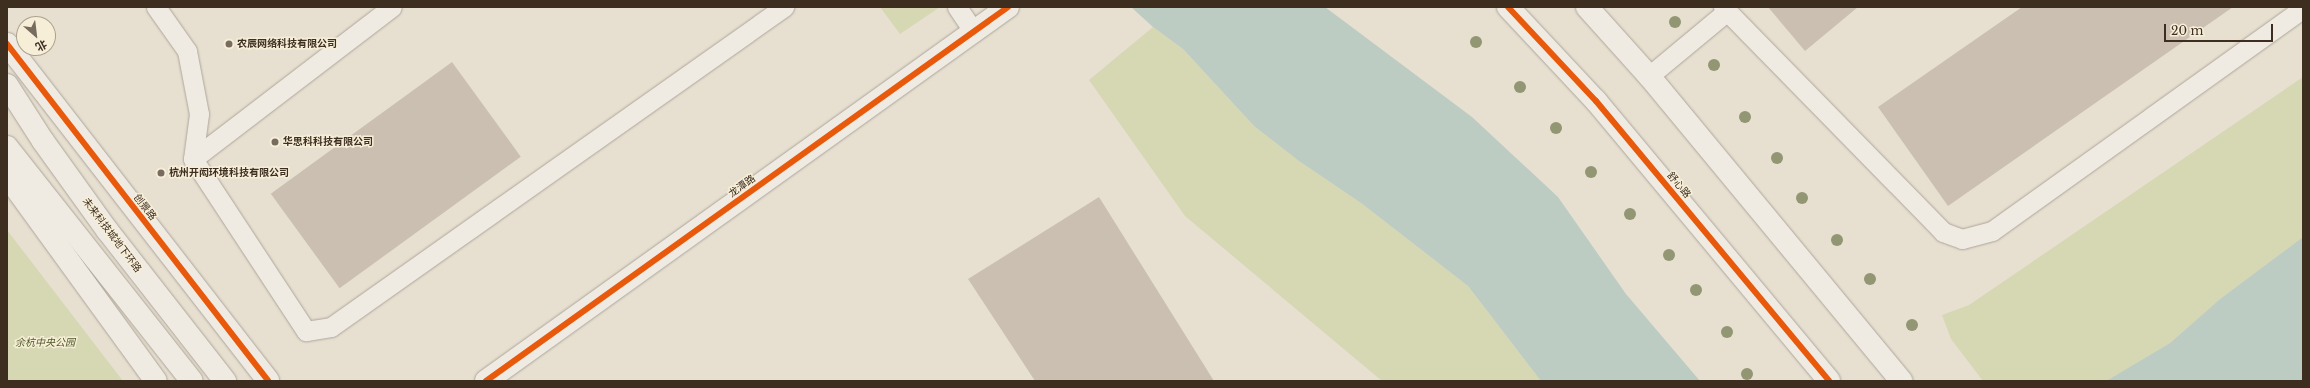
<!DOCTYPE html>
<meta charset="utf-8">
<style>
body{margin:0}
#map{position:relative;width:2310px;height:388px;overflow:hidden;background:#e7e0d1;font-family:"Libre Baskerville","Noto Sans SC",serif}
div>[style]{position:absolute}
.green>*{inset:0;background:#d6d7b3}
.water>*{inset:0;background:#bcccc2}
.building>*{inset:0;background:#cbbfb2;transform-origin:0 0}
.roads{filter:drop-shadow(0 0 1px #ada599) drop-shadow(0 0 1px #ada599)}
.lane>*{height:19px;margin:-9.5px;padding:0 9.5px;transform-origin:9.5px;border-radius:9.5px;background:#efebe3}
.secondary>*{height:22px;margin:-11px;padding:0 11px;transform-origin:11px;border-radius:11px;background:#efebe3}
.cycleway>*{height:6px;margin:-3px;padding:0 3px;transform-origin:3px;border-radius:3px;background:#e8590c}
.trees>*{width:12px;height:12px;margin:-6px;border-radius:50%;background:#929673}
.dots>*{width:11px;height:11px;translate:-50% -50%;box-sizing:border-box;border:2px solid #f7eed8;border-radius:50%}
span{translate:-50% -50%;white-space:nowrap;text-align:center;line-height:1.15;-webkit-text-stroke:3px #f7eed8;paint-order:stroke}
.poi-label{font-size:10px;color:#3d2e20;font-weight:700}
.left{translate:0 -50%;text-align:left}
.street-label{font-size:10px;color:#3d2e20}
.park-label{font-size:10px;color:#4d5a26;font-style:italic}
.frame{position:absolute;inset:0;border:8px solid #3d2e20;pointer-events:none}
.north{position:absolute;left:16px;top:16px;width:40px;height:40px;box-sizing:border-box;background:#f7eed8;border:1px solid #ada18e;border-radius:50%;rotate:152deg;font-size:11px;font-weight:700;line-height:16px;text-align:center;color:#3d2e20}
.north::after{content:'';display:block;margin:auto;width:14px;height:18px;background:#786c5e;clip-path:polygon(50% 0,100% 100%,50% 72%,0 100%)}
.scale{position:absolute;left:2164px;top:24px;width:109px;height:18px;box-sizing:border-box;border:2px solid #3d2e20;border-top:0;padding-left:5px;font-size:12px;line-height:14px;white-space:nowrap;color:#3d2e20;-webkit-text-stroke:3px #f7eed8;paint-order:stroke}
</style>
<div id="map">
<div class="green">
<i style="clip-path:polygon(880px 7px,940px 7px,900px 34px)"></i>
<i style="clip-path:polygon(1153px 27px,1183px 49px,1254px 126px,1299px 161px,1361px 203px,1468px 286px,1541px 381px,1382px 381px,1185px 216px,1089px 80px)"></i>
<i style="clip-path:polygon(2303px 77px,2303px 237px,2220px 299px,2170px 343px,2106px 381px,1983px 381px,1951px 339px,1942px 315px,1969px 305px)"></i>
<i style="clip-path:polygon(7px 230px,123px 381px,7px 381px)"></i>
</div>
<div class="water">
<i style="clip-path:polygon(1131px 7px,1325px 7px,1472px 117px,1558px 197px,1626px 294px,1700px 381px,1541px 381px,1468px 286px,1361px 203px,1299px 161px,1254px 126px,1183px 49px,1153px 27px)"></i>
<i style="clip-path:polygon(2303px 237px,2303px 381px,2106px 381px,2170px 343px,2220px 299px)"></i>
</div>
<div class="building">
<i style="clip-path:polygon(1768px 7px,1858px 7px,1805px 51px)"></i>
<i style="clip-path:polygon(2022px 7px,2233px 7px,1948px 206px,1878px 107px)"></i>
<i style="left:452px;top:62px;width:117px;height:224px;rotate:54deg"></i>
<i style="clip-path:polygon(1099px 197px,1214px 381px,1035px 381px,968px 279px)"></i>
</div>
<div class="roads">
<div class="lane">
<i style="left:156px;top:7px;width:54px;rotate:54.8deg"></i>
<i style="left:187px;top:51px;width:64px;rotate:79.2deg"></i>
<i style="left:199px;top:114px;width:45px;rotate:97.6deg"></i>
<i style="left:193px;top:159px;width:206px;rotate:56.7deg"></i>
<i style="left:306px;top:331px;width:25px;rotate:-9deg"></i>
<i style="left:331px;top:327px;width:555px;rotate:-35.24deg"></i>
<i style="left:957px;top:7px;width:30px;rotate:56deg"></i>
<i style="left:1723px;top:7px;width:315px;rotate:45.6deg"></i>
<i style="left:1943px;top:232px;width:20px;rotate:20deg"></i>
<i style="left:1962px;top:239px;width:31px;rotate:-15deg"></i>
<i style="left:1992px;top:231px;width:383px;rotate:-35.6deg"></i>
<i style="left:1649px;top:76px;width:100px;rotate:-39.7deg"></i>
<i style="left:193px;top:159px;width:250px;rotate:-37.4deg"></i>
</div>
<div class="secondary">
<i style="left:1508px;top:7px;width:129px;rotate:46.9deg"></i>
<i style="left:1596px;top:101px;width:364px;rotate:50.2deg"></i>
<i style="left:1587px;top:7px;width:93px;rotate:48.1deg"></i>
<i style="left:1649px;top:76px;width:396px;rotate:50.4deg"></i>
<i style="left:7px;top:44px;width:426px;rotate:52.2deg"></i>
<i style="left:7px;top:85px;width:67px;rotate:57.3deg"></i>
<i style="left:43px;top:141px;width:110px;rotate:54.3deg"></i>
<i style="left:107px;top:230px;width:192px;rotate:52deg"></i>
<i style="left:7px;top:147px;width:298px;rotate:51.7deg"></i>
<i style="left:7px;top:176px;width:253px;rotate:54deg"></i>
<i style="left:486px;top:381px;width:642px;rotate:-35.62deg"></i>
</div>
</div>
<div class="cycleway">
<i style="left:1508px;top:7px;width:129px;rotate:46.9deg"></i>
<i style="left:1596px;top:101px;width:364px;rotate:50.2deg"></i>
<i style="left:7px;top:44px;width:426px;rotate:52.2deg"></i>
<i style="left:486px;top:381px;width:642px;rotate:-35.62deg"></i>
</div>
<div class="trees">
<i style="left:1675px;top:22px"></i>
<i style="left:1476px;top:42px"></i>
<i style="left:1714px;top:65px"></i>
<i style="left:1520px;top:87px"></i>
<i style="left:1745px;top:117px"></i>
<i style="left:1556px;top:128px"></i>
<i style="left:1777px;top:158px"></i>
<i style="left:1591px;top:172px"></i>
<i style="left:1802px;top:198px"></i>
<i style="left:1630px;top:214px"></i>
<i style="left:1837px;top:240px"></i>
<i style="left:1669px;top:255px"></i>
<i style="left:1870px;top:279px"></i>
<i style="left:1696px;top:290px"></i>
<i style="left:1912px;top:325px"></i>
<i style="left:1727px;top:332px"></i>
<i style="left:1747px;top:374px"></i>
</div>
<div class="dots">
<i style="left:229px;top:44px;background:#786c5e"></i>
<i style="left:275px;top:142px;background:#786c5e"></i>
<i style="left:161px;top:173px;background:#786c5e"></i>
</div>
<div class="poi-label">
<span class="left" style="left:237px;top:44px">农辰网络科技有限公司</span>
<span class="left" style="left:283px;top:142px">华思科科技有限公司</span>
<span class="left" style="left:169px;top:173px">杭州开闳环境科技有限公司</span>
</div>
<div class="street-label">
<span style="left:1679px;top:185px;rotate:50deg">舒心路</span>
<span style="left:742px;top:186px;rotate:-36deg">龙潭路</span>
<span style="left:145px;top:207px;rotate:52deg">创景路</span>
<span style="left:112px;top:235px;rotate:53deg">未来科技城地下环路</span>
</div>
<div class="park-label">
<span style="left:45px;top:343px">余杭中央公园</span>
</div>
<div class="frame"></div>
<div class="north">北</div>
<div class="scale">20 m</div>
</div>
